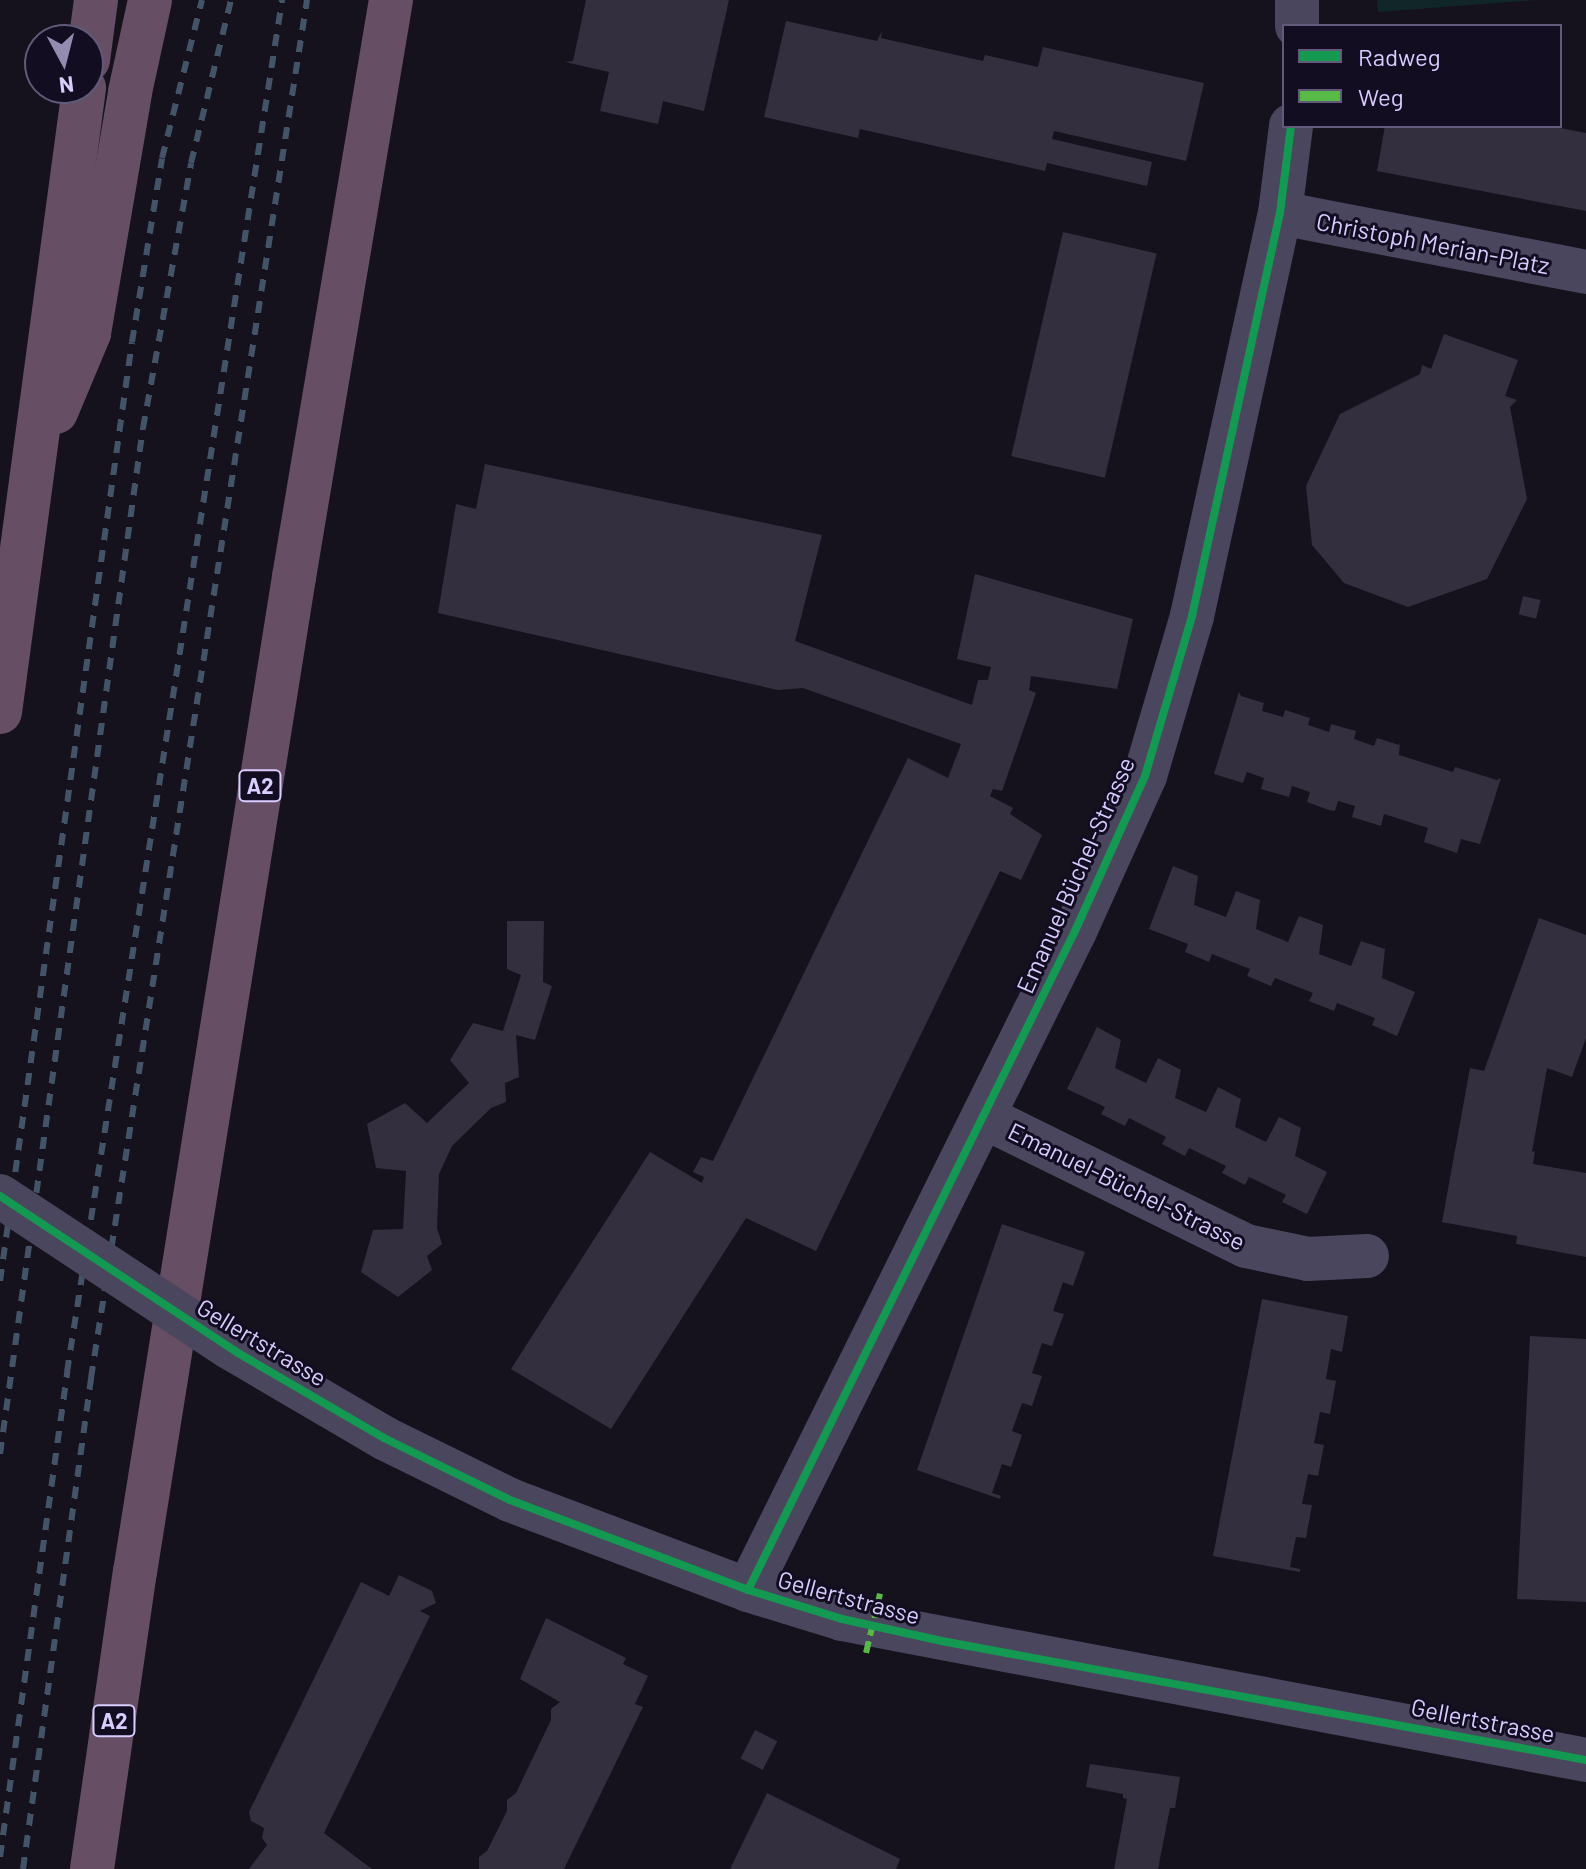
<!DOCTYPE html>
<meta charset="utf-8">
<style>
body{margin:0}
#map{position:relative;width:1586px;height:1869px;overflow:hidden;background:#15121d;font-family:Barlow,sans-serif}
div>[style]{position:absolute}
.green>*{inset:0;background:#112629}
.building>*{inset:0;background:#332f3f;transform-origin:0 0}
.street>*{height:44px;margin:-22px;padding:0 22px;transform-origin:22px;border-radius:22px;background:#4a465e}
.highway>*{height:44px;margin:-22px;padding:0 22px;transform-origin:22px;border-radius:22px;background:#664e64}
.rail>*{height:6px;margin-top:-3px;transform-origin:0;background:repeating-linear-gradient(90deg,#435368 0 12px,transparent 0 22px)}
.street-bridge>*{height:44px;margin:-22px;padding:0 22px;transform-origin:22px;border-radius:22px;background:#4a465e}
.quiet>*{height:6px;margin-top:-3px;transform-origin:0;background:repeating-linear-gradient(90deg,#58b947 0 12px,transparent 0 18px)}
.cycleway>*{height:8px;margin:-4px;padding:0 4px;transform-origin:4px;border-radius:4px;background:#139951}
span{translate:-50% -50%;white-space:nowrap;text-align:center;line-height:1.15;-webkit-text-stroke:6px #130d21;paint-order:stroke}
.shield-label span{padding:2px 6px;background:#130d21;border:2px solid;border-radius:6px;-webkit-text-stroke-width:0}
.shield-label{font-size:22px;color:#d9cdff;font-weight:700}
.street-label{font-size:24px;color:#d9cdff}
.legend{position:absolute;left:1282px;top:24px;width:280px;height:104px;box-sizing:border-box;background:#130d21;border:2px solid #625a7a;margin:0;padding:10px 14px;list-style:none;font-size:24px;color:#d9cdff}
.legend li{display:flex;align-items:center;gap:16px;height:40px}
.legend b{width:40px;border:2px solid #625a7a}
.north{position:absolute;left:24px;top:24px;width:80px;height:80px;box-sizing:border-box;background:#130d21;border:2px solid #625a7a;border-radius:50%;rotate:173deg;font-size:22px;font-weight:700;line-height:32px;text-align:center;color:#d9cdff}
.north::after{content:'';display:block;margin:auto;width:28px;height:36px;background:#948cb0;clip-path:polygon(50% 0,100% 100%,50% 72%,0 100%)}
</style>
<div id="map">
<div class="green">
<i style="clip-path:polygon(1377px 0,1536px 0,1378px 12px)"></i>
</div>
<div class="building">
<i style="clip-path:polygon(586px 0,729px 0,704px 111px,663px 101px,658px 124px,600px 111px,609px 72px,565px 62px,573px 61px)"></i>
<i style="clip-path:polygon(786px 21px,877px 41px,882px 31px,881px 38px,983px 61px,985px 55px,1038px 67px,1043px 47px,1204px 83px,1186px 161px,1054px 131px,1052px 139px,1152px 162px,1147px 186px,1047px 163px,1045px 171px,860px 129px,858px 138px,764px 117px)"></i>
<i style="clip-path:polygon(1385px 126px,1550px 126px,1586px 133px,1586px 211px,1377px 171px)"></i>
<i style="left:1063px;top:232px;width:96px;height:230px;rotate:13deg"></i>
<i style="clip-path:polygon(1444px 334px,1518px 360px,1505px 396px,1517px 400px,1510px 407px,1527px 499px,1487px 579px,1408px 607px,1344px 583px,1312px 545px,1306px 486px,1340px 414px,1420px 374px,1422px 365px,1431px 369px)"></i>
<i style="clip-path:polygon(485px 464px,822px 535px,795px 641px,972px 705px,978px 680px,988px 680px,991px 667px,957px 659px,975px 574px,1133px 619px,1117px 689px,1031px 676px,1029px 690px,1036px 693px,1002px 791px,993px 789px,990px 796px,1013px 808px,1010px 814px,1042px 835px,1021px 880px,1000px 871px,816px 1251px,746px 1218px,611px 1429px,511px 1369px,650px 1152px,702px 1183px,704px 1177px,693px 1172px,701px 1157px,713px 1161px,908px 758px,948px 778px,961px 744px,803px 688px,778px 690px,438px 613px,456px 504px,476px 509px)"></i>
<i style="left:1523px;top:596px;width:18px;height:19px;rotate:13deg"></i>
<i style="clip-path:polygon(1239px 692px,1241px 696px,1264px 703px,1262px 711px,1283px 717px,1285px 710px,1310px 718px,1308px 725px,1329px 732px,1331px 724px,1356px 731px,1354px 739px,1374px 746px,1377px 738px,1399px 745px,1400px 742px,1399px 755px,1453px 772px,1455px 767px,1497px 780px,1501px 778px,1480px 844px,1461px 839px,1457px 853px,1424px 842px,1428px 828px,1384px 814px,1381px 826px,1352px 817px,1355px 806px,1338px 801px,1335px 811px,1329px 810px,1307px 802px,1310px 792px,1292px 786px,1289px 797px,1261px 789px,1264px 778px,1247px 772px,1243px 783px,1214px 774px)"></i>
<i style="clip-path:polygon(1173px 866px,1198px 876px,1194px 905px,1226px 917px,1236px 891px,1260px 900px,1256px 929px,1288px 942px,1299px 916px,1323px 925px,1319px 954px,1351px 966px,1361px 941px,1385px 949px,1382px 978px,1415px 992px,1397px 1036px,1372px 1025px,1375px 1018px,1337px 1003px,1334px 1011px,1309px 1001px,1313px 993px,1275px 978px,1271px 986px,1247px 976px,1250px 969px,1212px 954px,1209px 962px,1185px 952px,1188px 944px,1149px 929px)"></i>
<i style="clip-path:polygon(1539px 918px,1586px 935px,1586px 1038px,1572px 1077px,1547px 1068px,1532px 1152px,1535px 1151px,1533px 1164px,1586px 1173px,1586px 1257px,1516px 1244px,1517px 1236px,1442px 1222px,1470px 1068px,1484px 1071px)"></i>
<i style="clip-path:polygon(507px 921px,544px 921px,543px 982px,552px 986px,535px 1040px,516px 1035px,519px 1077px,505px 1083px,506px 1102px,491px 1108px,452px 1146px,439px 1174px,437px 1228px,442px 1244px,427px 1256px,432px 1270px,398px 1297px,361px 1272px,373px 1230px,403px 1229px,406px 1171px,376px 1168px,367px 1124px,405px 1103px,427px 1123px,469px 1083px,450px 1060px,473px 1023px,503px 1031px,521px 975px,507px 969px)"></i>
<i style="clip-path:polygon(1097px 1027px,1121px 1040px,1115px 1068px,1146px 1083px,1158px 1058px,1181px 1070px,1175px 1098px,1206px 1112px,1218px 1087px,1241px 1099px,1235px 1127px,1266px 1142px,1279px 1117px,1301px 1128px,1295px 1156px,1327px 1172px,1307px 1214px,1282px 1202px,1286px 1195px,1278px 1191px,1249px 1177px,1245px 1185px,1222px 1173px,1226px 1166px,1189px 1148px,1185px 1156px,1162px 1144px,1166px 1137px,1129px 1118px,1125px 1126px,1101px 1114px,1105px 1107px,1067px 1089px)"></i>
<i style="clip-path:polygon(1002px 1224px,1085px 1252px,1073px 1286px,1063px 1282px,1053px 1311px,1064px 1314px,1052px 1346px,1042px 1343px,1032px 1373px,1042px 1376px,1032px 1406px,1022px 1403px,1012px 1431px,1022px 1435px,1011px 1467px,1002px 1464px,992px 1493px,1001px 1496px,1000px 1499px,917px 1470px)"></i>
<i style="clip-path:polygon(1262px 1299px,1348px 1316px,1342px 1352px,1331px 1349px,1326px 1379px,1336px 1381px,1330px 1414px,1320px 1412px,1314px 1443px,1324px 1445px,1318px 1476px,1308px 1474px,1302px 1504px,1312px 1505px,1306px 1538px,1296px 1537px,1290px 1567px,1300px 1569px,1300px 1572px,1213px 1556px)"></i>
<i style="clip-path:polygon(1530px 1336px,1586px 1339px,1586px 1602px,1517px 1599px)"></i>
<i style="clip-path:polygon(399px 1575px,432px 1591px,436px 1603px,420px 1611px,430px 1616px,324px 1833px,372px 1869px,249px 1869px,267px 1845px,262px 1838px,264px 1828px,251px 1821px,249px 1812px,361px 1582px,389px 1596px)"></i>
<i style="clip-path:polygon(546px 1618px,626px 1658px,623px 1664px,648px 1676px,635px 1704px,643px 1707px,564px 1869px,479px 1869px,479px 1857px,487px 1851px,507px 1811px,507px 1800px,516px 1793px,551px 1720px,551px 1709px,560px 1702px,520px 1679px)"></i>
<i style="left:755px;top:1730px;width:25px;height:32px;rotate:27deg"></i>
<i style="clip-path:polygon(1090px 1764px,1180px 1777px,1175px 1808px,1170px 1808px,1158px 1869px,1114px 1869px,1127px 1799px,1123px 1798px,1123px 1794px,1086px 1787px)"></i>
<i style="clip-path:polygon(767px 1793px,900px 1859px,896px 1869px,730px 1869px)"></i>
</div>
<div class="street">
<i style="left:1297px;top:26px;width:26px;rotate:-90deg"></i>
<i style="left:1280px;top:213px;width:312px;rotate:10.9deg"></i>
<i style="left:984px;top:1117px;width:292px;rotate:26.2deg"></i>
<i style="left:1246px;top:1246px;width:63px;rotate:11.8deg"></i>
<i style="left:1308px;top:1259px;width:59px;rotate:-2.9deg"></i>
<i style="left:229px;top:1347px;width:180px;rotate:30.4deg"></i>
<i style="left:384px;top:1438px;width:140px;rotate:26.2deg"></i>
<i style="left:510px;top:1500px;width:254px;rotate:20.7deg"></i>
<i style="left:748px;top:1590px;width:98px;rotate:17.1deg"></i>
<i style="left:842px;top:1619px;width:757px;rotate:10.73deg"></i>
<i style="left:748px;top:1590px;width:736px;rotate:-63.61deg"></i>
<i style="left:1075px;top:931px;width:170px;rotate:-65.7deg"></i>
<i style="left:1145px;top:776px;width:167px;rotate:-73.6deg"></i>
<i style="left:1192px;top:616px;width:412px;rotate:-77.7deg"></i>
<i style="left:1280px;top:213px;width:88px;rotate:-82.8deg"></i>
</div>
<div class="highway">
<i style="left:88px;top:60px;width:61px;rotate:-82.4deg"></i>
<i style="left:56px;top:412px;width:86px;rotate:-67.3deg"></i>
<i style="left:89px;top:333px;width:244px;rotate:-80.3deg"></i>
<i style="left:130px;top:92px;width:94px;rotate:-77.7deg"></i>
<i style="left:0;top:712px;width:630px;rotate:-82.33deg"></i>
<i style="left:92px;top:1869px;width:300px;rotate:-81.8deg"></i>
<i style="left:135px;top:1572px;width:1008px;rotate:-80.92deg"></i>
<i style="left:294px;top:577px;width:585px;rotate:-80.46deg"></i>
</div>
<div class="rail">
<i style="left:0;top:1281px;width:948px;rotate:-82deg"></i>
<i style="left:132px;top:342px;width:186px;rotate:-80.7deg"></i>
<i style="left:162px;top:158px;width:163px;rotate:-75.8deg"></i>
<i style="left:0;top:1454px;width:1036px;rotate:-82.07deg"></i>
<i style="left:143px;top:428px;width:269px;rotate:-79.7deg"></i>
<i style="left:191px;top:163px;width:168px;rotate:-76.2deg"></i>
<i style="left:0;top:1857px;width:490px;rotate:-82.1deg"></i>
<i style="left:67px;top:1372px;width:1389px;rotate:-81.09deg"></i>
<i style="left:23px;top:1869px;width:496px;rotate:-82.1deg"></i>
<i style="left:91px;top:1378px;width:1395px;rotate:-81.09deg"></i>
</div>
<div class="street-bridge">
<i style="left:0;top:1196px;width:274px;rotate:33.4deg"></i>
</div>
<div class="quiet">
<i style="left:866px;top:1653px;width:61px;rotate:-76.7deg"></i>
</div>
<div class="cycleway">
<i style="left:0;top:1196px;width:285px;rotate:33.4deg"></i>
<i style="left:238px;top:1353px;width:169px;rotate:30.2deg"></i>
<i style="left:384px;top:1438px;width:140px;rotate:26.2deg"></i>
<i style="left:510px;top:1500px;width:254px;rotate:20.7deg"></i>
<i style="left:748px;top:1590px;width:98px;rotate:17.1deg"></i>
<i style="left:842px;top:1619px;width:107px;rotate:12.4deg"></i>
<i style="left:947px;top:1642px;width:650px;rotate:10.46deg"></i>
<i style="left:748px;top:1590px;width:736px;rotate:-63.61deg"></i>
<i style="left:1075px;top:931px;width:170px;rotate:-65.7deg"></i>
<i style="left:1145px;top:776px;width:167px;rotate:-73.6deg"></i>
<i style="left:1192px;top:616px;width:412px;rotate:-77.7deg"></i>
<i style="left:1280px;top:213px;width:88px;rotate:-82.8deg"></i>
</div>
<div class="shield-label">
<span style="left:260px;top:786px">A2</span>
<span style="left:114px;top:1721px">A2</span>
</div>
<div class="street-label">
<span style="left:1433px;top:243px;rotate:11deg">Christoph Merian-Platz</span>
<span style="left:1075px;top:875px;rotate:-66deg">Emanuel Büchel-Strasse</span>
<span style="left:1127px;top:1186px;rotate:26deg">Emanuel-Büchel-Strasse</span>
<span style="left:262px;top:1342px;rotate:31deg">Gellertstrasse</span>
<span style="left:849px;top:1597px;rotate:15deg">Gellertstrasse</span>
<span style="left:1483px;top:1720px;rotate:11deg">Gellertstrasse</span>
</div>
<ul class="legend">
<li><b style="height:10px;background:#139951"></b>Radweg</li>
<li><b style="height:10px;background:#58b947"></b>Weg</li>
</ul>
<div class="north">N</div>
</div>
